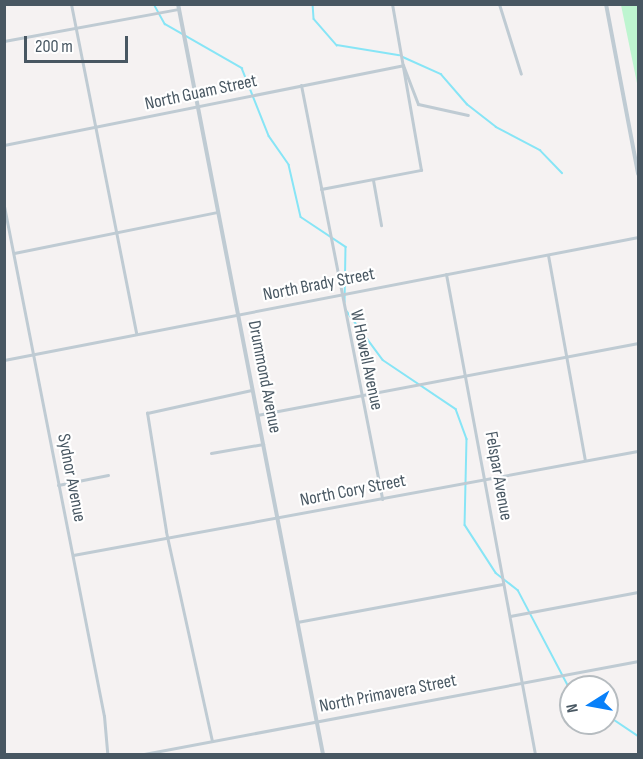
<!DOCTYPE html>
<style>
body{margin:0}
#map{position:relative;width:643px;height:759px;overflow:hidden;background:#f5f2f2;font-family:"Sofia Sans Condensed",sans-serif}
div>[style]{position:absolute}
.green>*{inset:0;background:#bef5d0}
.stream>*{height:1.5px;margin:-0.75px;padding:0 0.75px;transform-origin:0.75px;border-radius:0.75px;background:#87e5f6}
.minor>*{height:3px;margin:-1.5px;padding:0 1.5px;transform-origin:1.5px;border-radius:1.5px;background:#bfcbd3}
.tertiary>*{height:4px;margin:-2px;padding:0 2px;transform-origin:2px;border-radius:2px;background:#bfcbd3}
span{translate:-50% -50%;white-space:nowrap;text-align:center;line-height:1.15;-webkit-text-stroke:4.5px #fff;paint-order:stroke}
.street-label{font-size:18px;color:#485762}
.frame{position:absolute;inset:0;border:6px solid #485762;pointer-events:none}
.north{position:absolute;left:559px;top:675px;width:60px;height:60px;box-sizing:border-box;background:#fff;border:2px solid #b6bcc0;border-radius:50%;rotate:259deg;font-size:16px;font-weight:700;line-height:24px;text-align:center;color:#485762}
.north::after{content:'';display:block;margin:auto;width:21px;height:27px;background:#0880f9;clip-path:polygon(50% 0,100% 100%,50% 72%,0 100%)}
.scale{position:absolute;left:24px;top:36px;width:104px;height:27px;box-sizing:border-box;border:3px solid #485762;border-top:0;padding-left:8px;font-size:18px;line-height:21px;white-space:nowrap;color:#485762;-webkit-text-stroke:4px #fff;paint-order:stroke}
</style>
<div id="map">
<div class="green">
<i style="clip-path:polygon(621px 5px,638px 5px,638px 88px)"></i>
</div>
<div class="stream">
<i style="left:154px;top:4px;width:23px;rotate:61deg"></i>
<i style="left:165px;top:24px;width:89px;rotate:29.7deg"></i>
<i style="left:242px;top:68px;width:73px;rotate:68.3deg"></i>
<i style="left:269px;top:136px;width:35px;rotate:55deg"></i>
<i style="left:289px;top:165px;width:53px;rotate:77deg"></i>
<i style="left:301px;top:217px;width:54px;rotate:33.7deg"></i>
<i style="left:346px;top:247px;width:55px;rotate:91deg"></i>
<i style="left:313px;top:4px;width:15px;rotate:86deg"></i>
<i style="left:314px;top:19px;width:35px;rotate:49deg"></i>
<i style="left:337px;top:45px;width:63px;rotate:9.2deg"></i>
<i style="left:403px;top:57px;width:42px;rotate:24.1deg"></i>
<i style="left:441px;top:74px;width:40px;rotate:49deg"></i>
<i style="left:467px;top:104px;width:37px;rotate:38deg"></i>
<i style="left:496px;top:127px;width:50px;rotate:27.6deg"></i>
<i style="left:540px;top:150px;width:32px;rotate:46deg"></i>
<i style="left:346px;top:310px;width:62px;rotate:53.5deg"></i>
<i style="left:383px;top:360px;width:88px;rotate:33.9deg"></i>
<i style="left:456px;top:409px;width:32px;rotate:70deg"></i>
<i style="left:467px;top:439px;width:86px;rotate:91.3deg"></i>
<i style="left:465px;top:525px;width:57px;rotate:57.1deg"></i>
<i style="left:496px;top:573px;width:28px;rotate:38deg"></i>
<i style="left:518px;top:590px;width:114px;rotate:62.3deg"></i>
<i style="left:607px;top:715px;width:37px;rotate:34deg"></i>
</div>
<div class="minor">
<i style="left:71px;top:4px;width:335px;rotate:78.8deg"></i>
<i style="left:499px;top:4px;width:73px;rotate:72.6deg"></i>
<i style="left:4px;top:41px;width:178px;rotate:-10.4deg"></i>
<i style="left:301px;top:85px;width:422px;rotate:78.9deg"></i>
<i style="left:4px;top:145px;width:407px;rotate:-11.3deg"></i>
<i style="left:403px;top:65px;width:42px;rotate:69deg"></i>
<i style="left:418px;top:104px;width:51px;rotate:12.4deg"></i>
<i style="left:373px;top:180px;width:46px;rotate:79.9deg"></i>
<i style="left:321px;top:189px;width:102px;rotate:-10.8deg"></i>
<i style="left:421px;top:170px;width:169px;rotate:-99.9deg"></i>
<i style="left:4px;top:206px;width:520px;rotate:78.91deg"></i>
<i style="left:104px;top:716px;width:38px;rotate:85deg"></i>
<i style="left:14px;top:253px;width:208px;rotate:-11.4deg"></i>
<i style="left:548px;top:255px;width:208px;rotate:79.8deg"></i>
<i style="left:446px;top:274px;width:488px;rotate:79.5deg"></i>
<i style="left:4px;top:360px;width:646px;rotate:-10.98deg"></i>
<i style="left:257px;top:415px;width:388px;rotate:-10.7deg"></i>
<i style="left:211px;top:453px;width:53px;rotate:-9.8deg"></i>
<i style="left:58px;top:485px;width:51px;rotate:-11.3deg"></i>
<i style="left:73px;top:555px;width:574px;rotate:-10.43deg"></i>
<i style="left:510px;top:616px;width:130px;rotate:-10.6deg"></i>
<i style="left:297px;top:622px;width:209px;rotate:-10.5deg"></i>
<i style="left:212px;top:741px;width:215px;rotate:-102.4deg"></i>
<i style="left:166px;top:531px;width:120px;rotate:-99.1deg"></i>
<i style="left:147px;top:413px;width:107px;rotate:-12.4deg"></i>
<i style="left:144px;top:754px;width:503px;rotate:-10.66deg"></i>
</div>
<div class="tertiary">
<i style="left:178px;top:4px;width:764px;rotate:79.06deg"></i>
<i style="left:606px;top:4px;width:173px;rotate:79.3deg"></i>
</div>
<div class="street-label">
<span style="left:201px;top:93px;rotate:-12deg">North Guam Street</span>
<span style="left:319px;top:285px;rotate:-11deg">North Brady Street</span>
<span style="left:366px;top:360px;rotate:78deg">W Howell Avenue</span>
<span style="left:264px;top:377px;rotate:79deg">Drummond Avenue</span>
<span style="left:498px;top:476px;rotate:80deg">Felspar Avenue</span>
<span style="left:71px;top:478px;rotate:79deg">Sydnor Avenue</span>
<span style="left:353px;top:491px;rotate:-11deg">North Cory Street</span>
<span style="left:388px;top:694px;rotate:-11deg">North Primavera Street</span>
</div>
<div class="frame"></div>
<div class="north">N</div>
<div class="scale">200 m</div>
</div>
